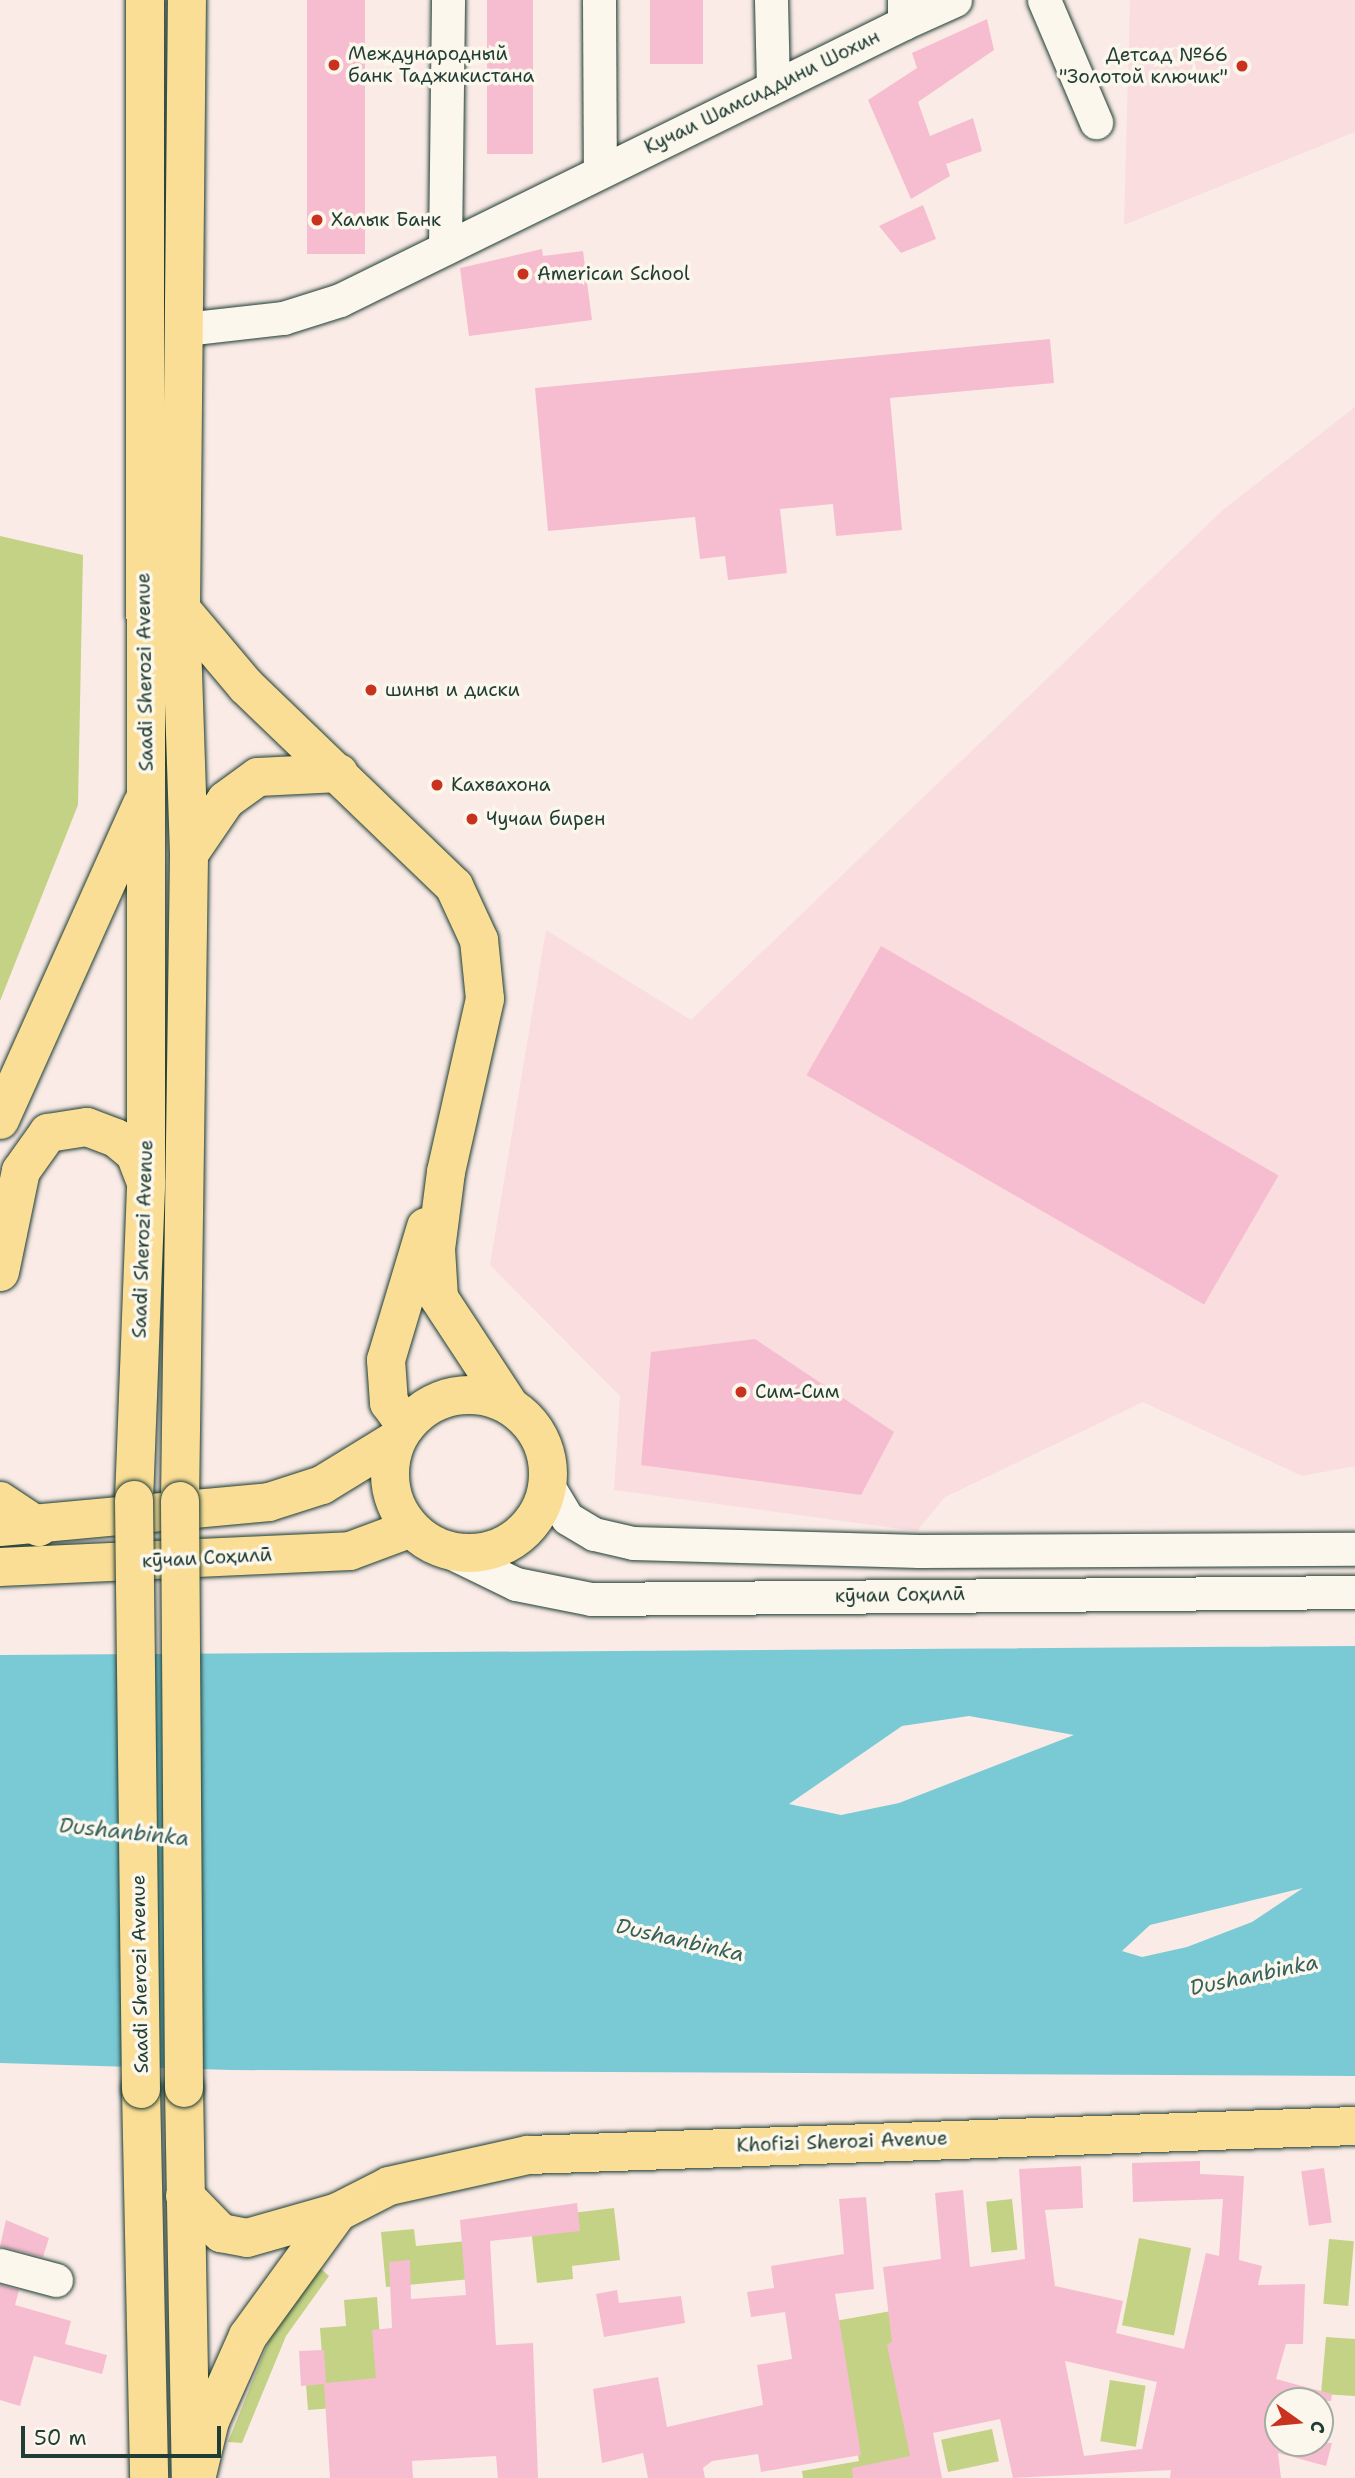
<!DOCTYPE html>
<meta charset="utf-8">
<style>
body{margin:0}
#map{position:relative;width:1355px;height:2478px;overflow:hidden;background:#faebe6;font-family:"Shantell Sans",sans-serif}
div>[style]{position:absolute}
.built>*{inset:0;background:#f9dddf}
.green>*{inset:0;background:#c4d286;transform-origin:0 0}
.water>*{inset:0;background:#7acad6}
.building>*{inset:0;background:#f6bdd0;transform-origin:0 0}
.roads{filter:drop-shadow(0 0 2px #1f3d34) drop-shadow(0 0 2px #1f3d34)}
.minor>*{height:33px;margin:-16.5px;padding:0 16.5px;transform-origin:16.5px;border-radius:16.5px;background:#fbf7ec}
.major>*{height:38px;margin:-19px;padding:0 19px;transform-origin:19px;border-radius:19px;background:#fbde96}
.major>.ring{margin:-19px;padding:0;box-sizing:content-box;background:none;border:38px solid #fbde96;border-radius:50%}
.highway>*{height:38px;margin:-19px;padding:0 19px;transform-origin:19px;border-radius:19px;background:#fbde96}
.bridges{filter:drop-shadow(0 0 2px #1f3d34) drop-shadow(0 0 2px #1f3d34)}
.highway-bridge>*{height:38px;margin:-19px;padding:0 19px;transform-origin:19px;border-radius:19px;background:#fbde96}
.dots>*{width:19px;height:19px;translate:-50% -50%;box-sizing:border-box;border:4px solid #fbf7ec;border-radius:50%}
span{translate:-50% -50%;white-space:nowrap;text-align:center;line-height:1.15;-webkit-text-stroke:7px #fbf7ec;paint-order:stroke}
.poi-label{font-size:19px;color:#1f3d34}
.left{translate:0 -50%;text-align:left}
.right{translate:-100% -50%;text-align:right}
.street-label{font-size:19px;color:#1f3d34}
.water-label{font-size:21px;color:#36605c;font-style:italic}
.north{position:absolute;left:1264px;top:2387px;width:70px;height:70px;box-sizing:border-box;background:#fbf7ec;border:2px solid #a3ada2;border-radius:50%;rotate:105deg;font-size:19px;font-weight:700;line-height:28px;text-align:center;color:#1f3d34}
.north::after{content:'';display:block;margin:auto;width:24px;height:32px;background:#c8321e;clip-path:polygon(50% 0,100% 100%,50% 72%,0 100%)}
.scale{position:absolute;left:21px;top:2426px;width:200px;height:32px;box-sizing:border-box;border:4px solid #1f3d34;border-top:0;padding-left:9px;font-size:21px;line-height:24px;white-space:nowrap;color:#1f3d34;-webkit-text-stroke:5px #fbf7ec;paint-order:stroke}
</style>
<div id="map">
<div class="built">
<i style="clip-path:polygon(1130px 0,1355px 0,1355px 132px,1124px 225px)"></i>
<i style="clip-path:polygon(1355px 407px,1355px 1466px,1302px 1476px,1143px 1402px,945px 1497px,917px 1531px,614px 1490px,620px 1396px,490px 1265px,546px 930px,691px 1020px,1224px 509px)"></i>
</div>
<div class="green">
<i style="clip-path:polygon(0 536px,83px 555px,78px 805px,0 1001px)"></i>
<i style="left:1012px;top:2199px;width:51px;height:26px;rotate:84deg"></i>
<i style="clip-path:polygon(614px 2208px,620px 2260px,572px 2266px,573px 2279px,537px 2283px,530px 2218px)"></i>
<i style="clip-path:polygon(414px 2229px,416px 2246px,467px 2241px,471px 2279px,386px 2287px,381px 2232px)"></i>
<i style="left:1139px;top:2238px;width:53px;height:89px;rotate:11deg"></i>
<i style="left:1329px;top:2239px;width:25px;height:65px;rotate:5deg"></i>
<i style="clip-path:polygon(319px 2267px,329px 2276px,286px 2336px,242px 2443px,228px 2442px,274px 2328px)"></i>
<i style="clip-path:polygon(377px 2297px,385px 2404px,308px 2410px,305px 2371px,323px 2369px,320px 2328px,346px 2326px,344px 2300px)"></i>
<i style="clip-path:polygon(897px 2310px,923px 2462px,857px 2478px,803px 2478px,802px 2471px,859px 2461px,835px 2321px)"></i>
<i style="clip-path:polygon(1326px 2337px,1355px 2339px,1355px 2396px,1321px 2394px)"></i>
<i style="left:1110px;top:2380px;width:36px;height:62px;rotate:9deg"></i>
<i style="left:992px;top:2429px;width:33px;height:52px;rotate:78deg"></i>
</div>
<div class="water">
<i style="clip-path:polygon(evenodd,1355px 1646px,1355px 2076px,231px 2070px,0 2063px,0 1655px,1355px 1646px,969px 1716px,1074px 1735px,899px 1803px,841px 1815px,789px 1804px,902px 1726px,969px 1716px,1355px 1646px,1303px 1888px,1252px 1922px,1187px 1947px,1142px 1957px,1122px 1951px,1150px 1925px,1303px 1888px)"></i>
</div>
<div class="building">
<i style="left:307px;top:0;width:58px;height:254px"></i>
<i style="left:487px;top:0;width:46px;height:154px"></i>
<i style="left:650px;top:0;width:53px;height:64px"></i>
<i style="clip-path:polygon(987px 19px,994px 50px,918px 102px,930px 136px,973px 118px,982px 151px,946px 164px,950px 176px,911px 199px,868px 100px,917px 68px,912px 53px)"></i>
<i style="clip-path:polygon(923px 205px,936px 239px,901px 253px,879px 226px)"></i>
<i style="clip-path:polygon(542px 249px,543px 256px,583px 251px,592px 320px,469px 336px,460px 268px)"></i>
<i style="clip-path:polygon(1050px 339px,1054px 383px,890px 398px,902px 530px,836px 536px,833px 504px,780px 509px,787px 573px,728px 580px,725px 556px,700px 559px,695px 517px,548px 531px,535px 388px)"></i>
<i style="left:881px;top:946px;width:459px;height:149px;rotate:30deg"></i>
<i style="clip-path:polygon(755px 1339px,894px 1432px,861px 1495px,641px 1465px,651px 1352px)"></i>
<i style="clip-path:polygon(evenodd,1200px 2161px,1200px 2174px,1244px 2176px,1239px 2260px,1262px 2266px,1258px 2285px,1305px 2284px,1303px 2344px,1286px 2344px,1276px 2379px,1332px 2394px,1331px 2401px,1278px 2401px,1278px 2443px,1332px 2443px,1326px 2466px,1278px 2453px,1281px 2478px,1170px 2478px,1171px 2470px,1013px 2478px,1000px 2419px,933px 2433px,942px 2478px,853px 2478px,852px 2468px,910px 2456px,887px 2345px,892px 2342px,883px 2267px,941px 2259px,935px 2193px,963px 2190px,970px 2267px,1025px 2259px,1019px 2169px,1081px 2166px,1083px 2208px,1045px 2210px,1055px 2286px,1123px 2301px,1116px 2333px,1184px 2349px,1206px 2253px,1219px 2256px,1223px 2199px,1133px 2202px,1132px 2163px,1200px 2161px,1065px 2361px,1157px 2382px,1142px 2449px,1084px 2456px,1065px 2361px)"></i>
<i style="left:1324px;top:2168px;width:55px;height:23px;rotate:82deg"></i>
<i style="clip-path:polygon(866px 2197px,874px 2289px,835px 2294px,861px 2455px,761px 2472px,758px 2454px,712px 2461px,703px 2468px,705px 2478px,648px 2478px,643px 2453px,602px 2463px,593px 2389px,658px 2377px,667px 2427px,763px 2405px,757px 2365px,792px 2359px,785px 2312px,751px 2317px,747px 2292px,774px 2288px,771px 2266px,844px 2254px,839px 2199px)"></i>
<i style="clip-path:polygon(577px 2203px,580px 2231px,490px 2241px,496px 2345px,533px 2343px,538px 2478px,498px 2478px,496px 2456px,412px 2461px,413px 2478px,330px 2478px,324px 2384px,301px 2386px,299px 2351px,324px 2350px,326px 2383px,376px 2378px,372px 2330px,392px 2328px,389px 2262px,410px 2260px,411px 2299px,466px 2295px,460px 2220px)"></i>
<i style="clip-path:polygon(6px 2220px,49px 2238px,43px 2257px,0 2246px)"></i>
<i style="clip-path:polygon(0 2285px,19px 2290px,15px 2305px,71px 2321px,65px 2344px,107px 2355px,102px 2374px,34px 2356px,20px 2406px,0 2400px)"></i>
<i style="clip-path:polygon(617px 2290px,619px 2303px,681px 2296px,685px 2323px,604px 2337px,596px 2294px)"></i>
</div>
<div class="roads">
<div class="minor">
<i style="left:599px;top:0;width:171px;rotate:89.7deg"></i>
<i style="left:771px;top:0;width:85px;rotate:88.7deg"></i>
<i style="left:1044px;top:0;width:133px;rotate:66.9deg"></i>
<i style="left:904px;top:23px;width:56px;rotate:-24.3deg"></i>
<i style="left:445px;top:248px;width:248px;rotate:-89.3deg"></i>
<i style="left:185px;top:329px;width:99px;rotate:-6.4deg"></i>
<i style="left:283px;top:318px;width:60px;rotate:-17.5deg"></i>
<i style="left:340px;top:300px;width:628px;rotate:-26.16deg"></i>
<i style="left:904px;top:23px;width:23px;rotate:-90deg"></i>
<i style="left:548px;top:1486px;width:37px;rotate:59deg"></i>
<i style="left:567px;top:1518px;width:31px;rotate:31deg"></i>
<i style="left:594px;top:1534px;width:40px;rotate:13deg"></i>
<i style="left:633px;top:1543px;width:286px;rotate:1.6deg"></i>
<i style="left:919px;top:1551px;width:436px;rotate:-0.3deg"></i>
<i style="left:454px;top:1554px;width:69px;rotate:25.8deg"></i>
<i style="left:516px;top:1584px;width:76px;rotate:11.3deg"></i>
<i style="left:591px;top:1599px;width:764px;rotate:-0.52deg"></i>
<i style="left:0;top:2265px;width:58px;rotate:15deg"></i>
</div>
<div class="major">
<i class="ring" style="left:390px;top:1395px;width:120px;height:120px"></i>
<i style="left:0;top:1527px;width:270px;rotate:-5.3deg"></i>
<i style="left:269px;top:1502px;width:56px;rotate:-17.8deg"></i>
<i style="left:322px;top:1485px;width:88px;rotate:-31.5deg"></i>
<i style="left:0;top:1567px;width:350px;rotate:-2.6deg"></i>
<i style="left:350px;top:1551px;width:63px;rotate:-20.4deg"></i>
<i style="left:185px;top:2196px;width:52px;rotate:45.8deg"></i>
<i style="left:221px;top:2233px;width:26px;rotate:11deg"></i>
<i style="left:247px;top:2238px;width:95px;rotate:-15.9deg"></i>
<i style="left:338px;top:2212px;width:57px;rotate:-27deg"></i>
<i style="left:389px;top:2186px;width:142px;rotate:-12.6deg"></i>
<i style="left:528px;top:2155px;width:828px;rotate:-2.01deg"></i>
<i style="left:197px;top:2475px;width:56px;rotate:-76.5deg"></i>
<i style="left:210px;top:2421px;width:93px;rotate:-65.9deg"></i>
<i style="left:248px;top:2336px;width:153px;rotate:-54deg"></i>
</div>
<div class="highway">
<i style="left:181px;top:609px;width:101px;rotate:49.8deg"></i>
<i style="left:246px;top:686px;width:289px;rotate:43.9deg"></i>
<i style="left:454px;top:886px;width:60px;rotate:65.2deg"></i>
<i style="left:479px;top:940px;width:59px;rotate:84.2deg"></i>
<i style="left:485px;top:999px;width:177px;rotate:102.7deg"></i>
<i style="left:446px;top:1172px;width:78px;rotate:97.4deg"></i>
<i style="left:436px;top:1249px;width:49px;rotate:86.5deg"></i>
<i style="left:439px;top:1298px;width:129px;rotate:56.7deg"></i>
<i style="left:189px;top:854px;width:65px;rotate:-55.6deg"></i>
<i style="left:226px;top:800px;width:39px;rotate:-36deg"></i>
<i style="left:258px;top:777px;width:81px;rotate:-2.8deg"></i>
<i style="left:0;top:1120px;width:346px;rotate:-65.8deg"></i>
<i style="left:0;top:1272px;width:103px;rotate:-78.3deg"></i>
<i style="left:21px;top:1171px;width:47px;rotate:-54.6deg"></i>
<i style="left:48px;top:1133px;width:39px;rotate:-9deg"></i>
<i style="left:87px;top:1127px;width:31px;rotate:21deg"></i>
<i style="left:116px;top:1138px;width:25px;rotate:40deg"></i>
<i style="left:135px;top:1154px;width:30px;rotate:69deg"></i>
<i style="left:406px;top:1426px;width:29px;rotate:-126deg"></i>
<i style="left:389px;top:1403px;width:43px;rotate:-94deg"></i>
<i style="left:386px;top:1360px;width:139px;rotate:-73.3deg"></i>
<i style="left:134px;top:1500px;width:318px;rotate:-87.8deg"></i>
<i style="left:146px;top:1182px;width:1182px;rotate:-90.05deg"></i>
<i style="left:0;top:1501px;width:47px;rotate:33.7deg"></i>
<i style="left:180px;top:1501px;width:647px;rotate:-89.2deg"></i>
<i style="left:189px;top:854px;width:245px;rotate:-91.9deg"></i>
<i style="left:181px;top:609px;width:609px;rotate:-89.44deg"></i>
<i style="left:184px;top:2088px;width:390px;rotate:89deg"></i>
<i style="left:141px;top:2089px;width:389px;rotate:88.8deg"></i>
</div>
</div>
<div class="bridges">
<div class="highway-bridge">
<i style="left:134px;top:1500px;width:589px;rotate:89.32deg"></i>
<i style="left:180px;top:1501px;width:587px;rotate:89.61deg"></i>
</div>
</div>
<div class="dots">
<i style="left:334px;top:65px;background:#c8321e"></i>
<i style="left:1242px;top:66px;background:#c8321e"></i>
<i style="left:317px;top:220px;background:#c8321e"></i>
<i style="left:523px;top:274px;background:#c8321e"></i>
<i style="left:371px;top:690px;background:#c8321e"></i>
<i style="left:437px;top:785px;background:#c8321e"></i>
<i style="left:472px;top:819px;background:#c8321e"></i>
<i style="left:741px;top:1392px;background:#c8321e"></i>
</div>
<div class="poi-label">
<span class="left" style="left:348px;top:65px">Международный<br>банк Таджикистана</span>
<span class="right" style="left:1228px;top:66px">Детсад №66<br>"Золотой ключик"</span>
<span class="left" style="left:331px;top:220px">Халык Банк</span>
<span class="left" style="left:537px;top:274px">American School</span>
<span class="left" style="left:385px;top:690px">шины и диски</span>
<span class="left" style="left:451px;top:785px">Кахвахона</span>
<span class="left" style="left:486px;top:819px">Чучаи бирен</span>
<span class="left" style="left:755px;top:1392px">Сим-Сим</span>
</div>
<div class="street-label">
<span style="left:762px;top:92px;rotate:-26deg">Кучаи Шамсиддини Шохин</span>
<span style="left:145px;top:672px;rotate:-91deg">Saadi Sherozi Avenue</span>
<span style="left:143px;top:1239px;rotate:-88deg">Saadi Sherozi Avenue</span>
<span style="left:207px;top:1558px;rotate:-3deg">кӯчаи Соҳилӣ</span>
<span style="left:900px;top:1595px;rotate:-1deg">кӯчаи Соҳилӣ</span>
<span style="left:140px;top:1974px;rotate:-91deg">Saadi Sherozi Avenue</span>
<span style="left:842px;top:2142px;rotate:-2deg">Khofizi Sherozi Avenue</span>
</div>
<div class="water-label">
<span style="left:124px;top:1832px;rotate:6deg">Dushanbinka</span>
<span style="left:680px;top:1940px;rotate:13deg">Dushanbinka</span>
<span style="left:1254px;top:1975px;rotate:-12deg">Dushanbinka</span>
</div>
<div class="north">С</div>
<div class="scale">50 m</div>
</div>
